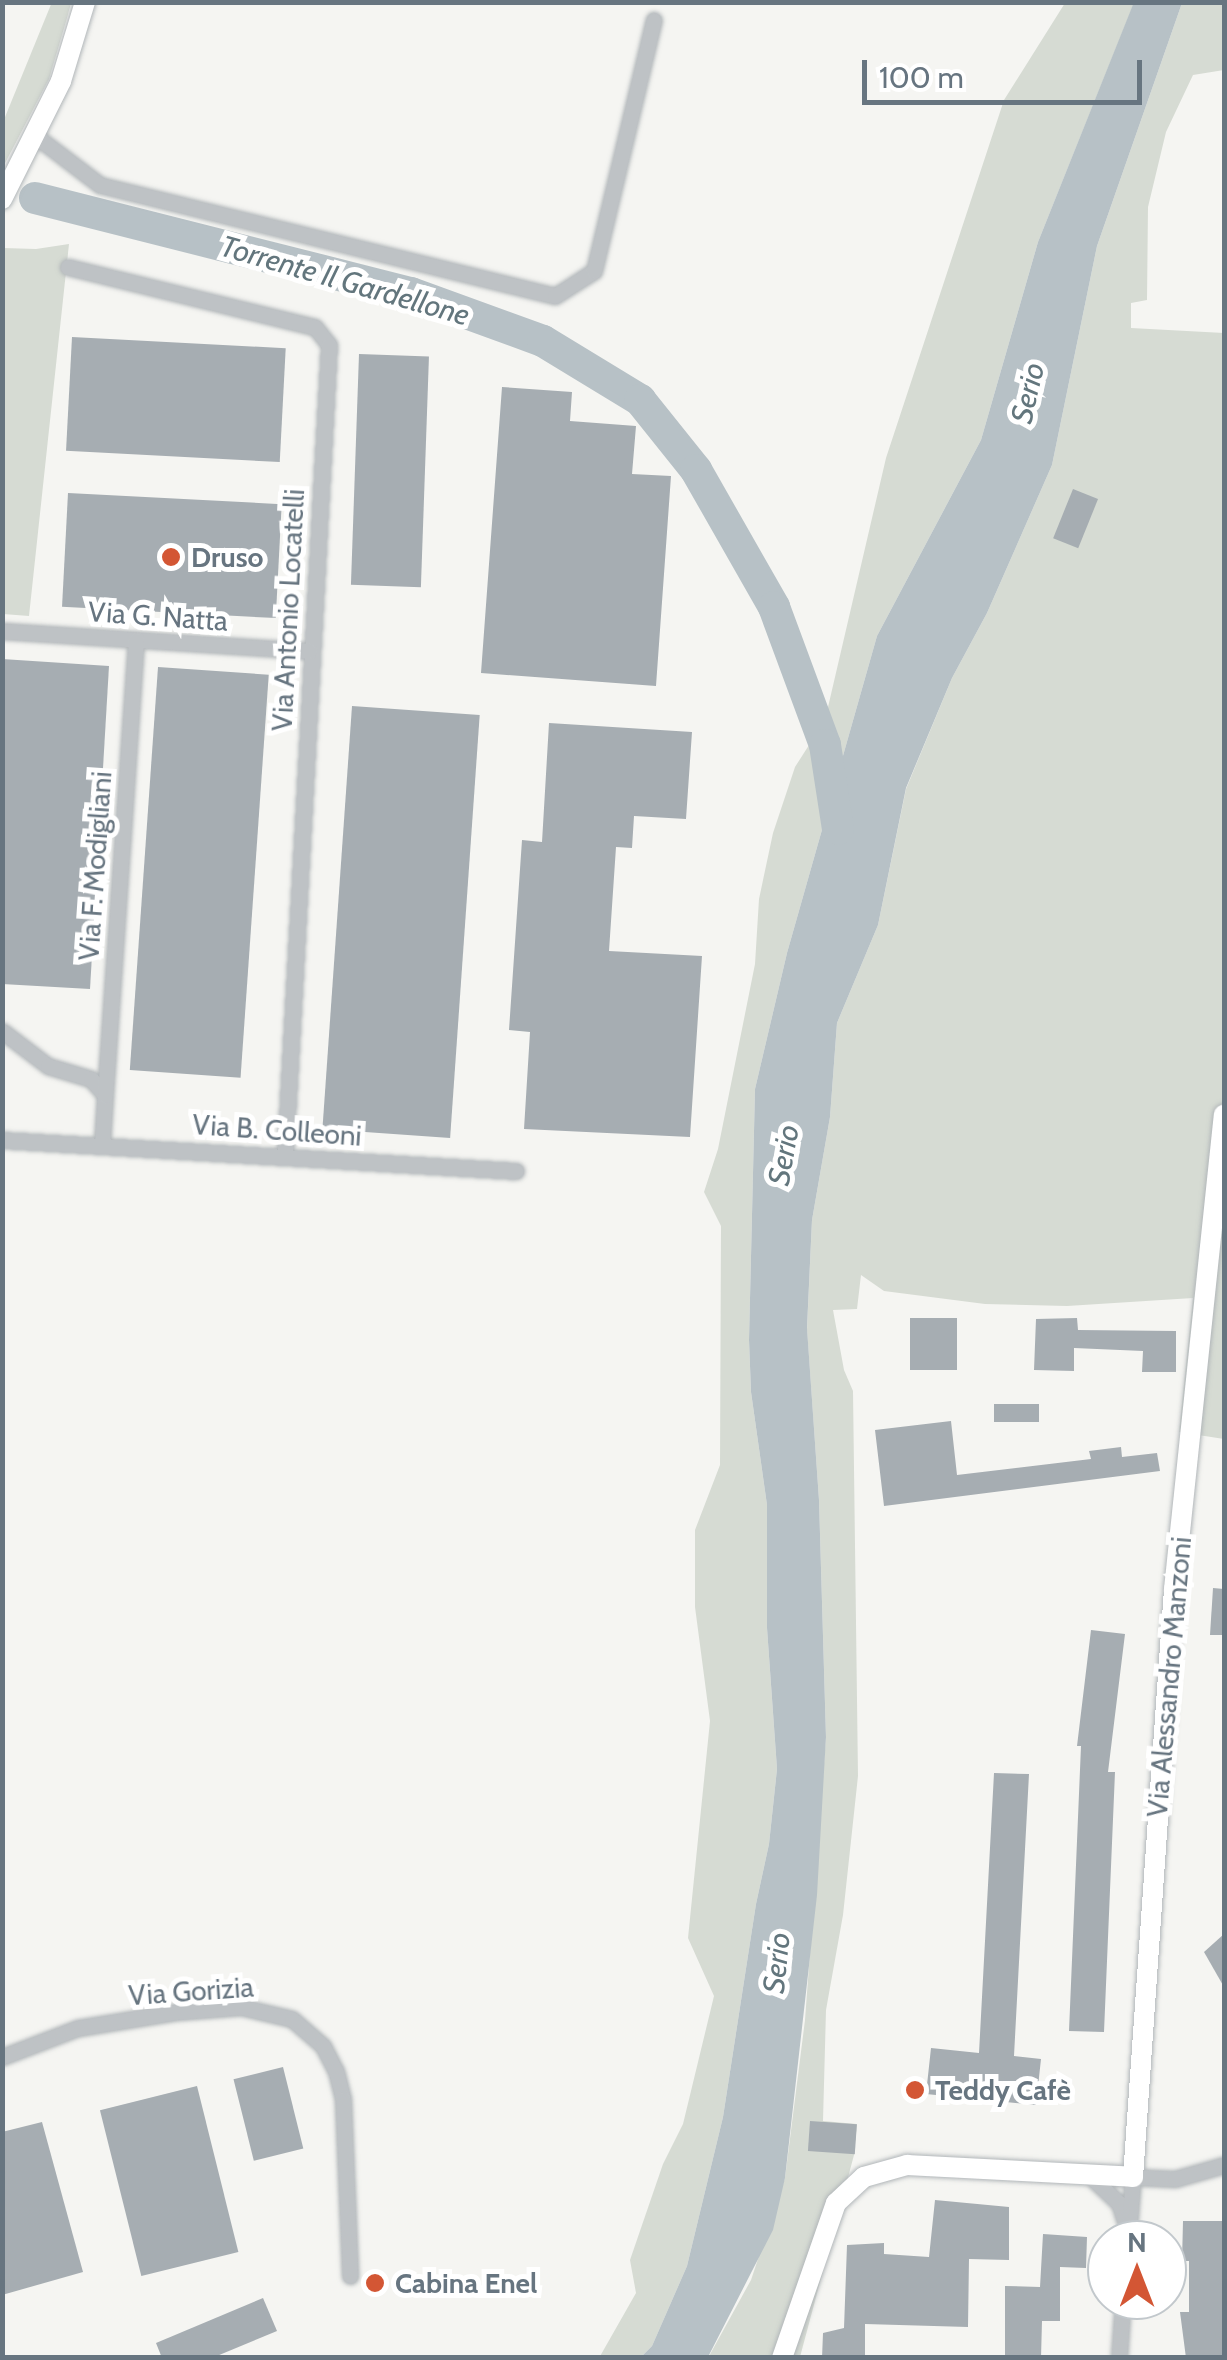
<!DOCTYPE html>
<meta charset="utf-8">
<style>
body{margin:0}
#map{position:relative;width:1227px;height:2360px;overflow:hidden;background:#f5f5f2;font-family:Cabin,sans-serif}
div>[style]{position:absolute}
.green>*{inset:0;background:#d6dbd3}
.water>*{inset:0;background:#b7c1c6}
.river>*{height:32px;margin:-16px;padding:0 16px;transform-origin:16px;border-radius:16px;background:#b7c1c6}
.building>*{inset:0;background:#a6adb2;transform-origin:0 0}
.roads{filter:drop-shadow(0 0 2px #b1b6b9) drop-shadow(0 0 2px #b1b6b9)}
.street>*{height:15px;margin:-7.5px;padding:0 7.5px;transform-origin:7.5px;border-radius:7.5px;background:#bec2c5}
.secondary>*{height:20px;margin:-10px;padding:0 10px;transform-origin:10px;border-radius:10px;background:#fff}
.dots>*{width:28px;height:28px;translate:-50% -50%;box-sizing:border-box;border:5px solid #fff;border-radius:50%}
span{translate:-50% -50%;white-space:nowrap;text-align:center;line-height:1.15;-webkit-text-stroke:10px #fff;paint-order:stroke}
.poi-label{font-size:28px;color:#677580;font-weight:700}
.left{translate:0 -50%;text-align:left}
.street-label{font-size:28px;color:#677580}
.water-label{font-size:30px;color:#63767d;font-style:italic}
.frame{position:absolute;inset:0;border:5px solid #677580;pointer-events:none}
.north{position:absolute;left:1087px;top:2220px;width:100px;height:100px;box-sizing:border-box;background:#fff;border:2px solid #c2c8cc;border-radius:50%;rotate:0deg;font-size:28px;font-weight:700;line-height:40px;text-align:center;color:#677580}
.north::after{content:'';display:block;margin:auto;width:35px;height:45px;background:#d35634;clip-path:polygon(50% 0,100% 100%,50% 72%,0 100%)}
.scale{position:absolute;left:862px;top:60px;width:280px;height:45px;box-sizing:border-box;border:5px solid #677580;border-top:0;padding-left:12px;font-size:30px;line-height:35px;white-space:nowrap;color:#677580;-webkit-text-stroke:8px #fff;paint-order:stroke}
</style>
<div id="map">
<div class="green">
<i style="clip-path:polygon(52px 2px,71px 3px,67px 18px,49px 79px,3px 167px,3px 122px)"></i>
<i style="clip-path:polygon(1065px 3px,1134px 3px,1038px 242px,981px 440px,877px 636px,787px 953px,755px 1089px,749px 1340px,751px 1392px,767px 1505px,767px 1628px,777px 1769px,769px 1844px,756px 1904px,723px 2117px,687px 2266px,652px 2346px,641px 2357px,599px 2358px,636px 2293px,630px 2260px,663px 2164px,683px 2124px,714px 1996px,688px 1938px,710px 1721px,695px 1607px,695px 1530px,720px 1465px,721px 1226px,704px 1192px,718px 1149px,755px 964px,759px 899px,773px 833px,795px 767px,825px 720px,886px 458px,1004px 100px)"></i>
<i style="clip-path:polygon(1182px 3px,1224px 3px,1224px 70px,1193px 75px,1166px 132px,1148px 207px,1147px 300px,1131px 303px,1131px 328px,1224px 333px,1224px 1439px,1179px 1432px,1193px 1298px,1067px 1306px,985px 1304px,884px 1291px,861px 1275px,857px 1309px,833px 1310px,844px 1370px,853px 1391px,858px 1776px,843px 1915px,826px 2010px,823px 2121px,857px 2124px,854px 2155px,800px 2357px,708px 2358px,751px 2280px,785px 2178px,805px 2020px,826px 1737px,819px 1500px,807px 1329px,812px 1220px,830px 1117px,837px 1023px,878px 925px,906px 789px,952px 678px,987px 613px,1052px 465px,1097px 246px)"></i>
<i style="clip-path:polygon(69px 244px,29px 616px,3px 614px,3px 248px,36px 249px)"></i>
</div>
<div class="water">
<i style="clip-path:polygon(1134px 2px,1182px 3px,1097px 246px,1052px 465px,987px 613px,952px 678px,906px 788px,878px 925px,837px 1023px,830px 1117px,812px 1220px,807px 1328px,819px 1500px,826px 1737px,817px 1895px,785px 2178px,773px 2230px,708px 2357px,641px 2357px,652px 2346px,687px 2266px,723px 2117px,756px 1904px,769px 1844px,777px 1769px,767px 1628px,767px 1505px,751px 1392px,749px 1340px,755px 1089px,787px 953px,877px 636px,981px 440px,1038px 242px)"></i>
</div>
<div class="river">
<i style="left:35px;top:198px;width:388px;rotate:14.2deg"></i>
<i style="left:411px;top:293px;width:140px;rotate:20deg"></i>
<i style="left:543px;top:341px;width:114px;rotate:31.3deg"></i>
<i style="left:640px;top:400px;width:90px;rotate:51.3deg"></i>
<i style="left:696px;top:470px;width:158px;rotate:60.3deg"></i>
<i style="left:774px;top:607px;width:147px;rotate:69.7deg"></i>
<i style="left:825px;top:745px;width:85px;rotate:81.2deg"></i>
</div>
<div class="building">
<i style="left:72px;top:337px;width:214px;height:114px;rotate:3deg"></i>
<i style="left:359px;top:354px;width:70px;height:231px;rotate:2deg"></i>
<i style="clip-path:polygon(502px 387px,572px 392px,570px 421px,636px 426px,632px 474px,671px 476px,656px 686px,481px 673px)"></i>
<i style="left:1073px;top:489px;width:27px;height:53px;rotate:22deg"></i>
<i style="left:68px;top:493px;width:214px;height:114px;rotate:3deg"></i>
<i style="clip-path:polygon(2px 659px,109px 666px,90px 989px,2px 984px)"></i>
<i style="left:158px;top:667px;width:111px;height:404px;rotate:4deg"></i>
<i style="left:352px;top:706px;width:128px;height:424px;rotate:4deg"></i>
<i style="clip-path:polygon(549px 723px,692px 732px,686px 819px,634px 816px,632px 848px,616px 847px,609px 951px,702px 956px,690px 1137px,524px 1129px,530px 1032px,509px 1030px,522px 840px,542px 842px)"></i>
<i style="left:957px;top:1318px;width:52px;height:47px;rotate:90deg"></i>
<i style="clip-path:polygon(1077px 1318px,1078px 1330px,1176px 1331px,1176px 1372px,1142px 1372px,1143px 1351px,1074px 1348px,1074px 1371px,1034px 1370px,1036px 1319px)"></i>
<i style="left:1039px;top:1404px;width:18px;height:45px;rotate:90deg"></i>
<i style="clip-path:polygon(951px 1421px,957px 1475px,1091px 1459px,1089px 1451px,1121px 1447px,1122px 1457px,1157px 1453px,1160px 1471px,884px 1506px,875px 1430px)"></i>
<i style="clip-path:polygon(1213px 1588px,1224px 1589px,1224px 1635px,1210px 1635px)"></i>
<i style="clip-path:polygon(1091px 1630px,1125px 1634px,1108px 1772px,1115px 1772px,1104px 2032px,1069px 2031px,1081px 1746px,1077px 1746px)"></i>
<i style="clip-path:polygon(994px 1773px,1029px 1774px,1014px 2056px,1041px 2059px,1036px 2105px,926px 2094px,931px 2048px,979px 2053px)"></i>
<i style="clip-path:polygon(1224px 1934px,1224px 1987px,1204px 1952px)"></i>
<i style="left:283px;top:2067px;width:84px;height:51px;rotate:76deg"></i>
<i style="left:197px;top:2086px;width:171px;height:100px;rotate:76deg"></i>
<i style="left:810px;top:2121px;width:47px;height:30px;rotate:4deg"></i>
<i style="clip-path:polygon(42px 2122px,83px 2272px,2px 2295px,2px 2132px)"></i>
<i style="clip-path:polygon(935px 2200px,1009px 2207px,1009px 2260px,969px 2259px,968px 2327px,865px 2324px,865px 2358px,822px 2358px,823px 2333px,844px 2328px,847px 2245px,884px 2243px,884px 2254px,929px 2257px)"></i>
<i style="clip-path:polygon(1183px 2221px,1224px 2221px,1224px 2358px,1186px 2358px,1180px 2312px,1189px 2312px,1189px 2261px,1182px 2261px)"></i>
<i style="clip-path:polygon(1043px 2234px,1087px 2237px,1086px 2268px,1060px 2267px,1060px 2321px,1042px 2321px,1041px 2358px,1005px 2358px,1005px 2286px,1040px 2287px)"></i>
<i style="clip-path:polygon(263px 2298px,277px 2331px,212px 2358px,162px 2358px,156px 2343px)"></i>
</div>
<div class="roads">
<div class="street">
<i style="left:37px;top:137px;width:79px;rotate:37.3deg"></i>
<i style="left:100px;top:185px;width:468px;rotate:13.7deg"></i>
<i style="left:555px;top:296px;width:46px;rotate:-32.7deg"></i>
<i style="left:594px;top:271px;width:258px;rotate:-76.6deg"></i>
<i style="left:68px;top:267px;width:254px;rotate:13.7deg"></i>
<i style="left:315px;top:327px;width:23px;rotate:52deg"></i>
<i style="left:329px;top:345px;width:812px;rotate:93.11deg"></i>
<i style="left:2px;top:631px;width:308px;rotate:3.7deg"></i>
<i style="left:2px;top:1031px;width:58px;rotate:37.3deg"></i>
<i style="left:48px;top:1066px;width:45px;rotate:16.8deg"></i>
<i style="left:91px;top:1079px;width:21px;rotate:49deg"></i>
<i style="left:105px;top:1095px;width:49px;rotate:93.5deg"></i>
<i style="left:105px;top:1095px;width:456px;rotate:-86.1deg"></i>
<i style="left:2px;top:1140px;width:515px;rotate:3.45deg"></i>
<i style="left:2px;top:2057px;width:81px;rotate:-20.9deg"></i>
<i style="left:78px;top:2028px;width:99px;rotate:-9.3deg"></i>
<i style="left:176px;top:2012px;width:65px;rotate:-4.4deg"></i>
<i style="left:241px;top:2007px;width:52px;rotate:13.2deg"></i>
<i style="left:292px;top:2019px;width:41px;rotate:41.1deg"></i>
<i style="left:323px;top:2046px;width:28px;rotate:63deg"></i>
<i style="left:336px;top:2071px;width:29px;rotate:76deg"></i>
<i style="left:343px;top:2099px;width:177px;rotate:87.7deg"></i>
<i style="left:1092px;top:2178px;width:37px;rotate:43deg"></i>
<i style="left:1119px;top:2203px;width:19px;rotate:72deg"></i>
<i style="left:1128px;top:2240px;width:63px;rotate:-85.5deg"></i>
<i style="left:1133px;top:2177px;width:42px;rotate:2.7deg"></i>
<i style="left:1175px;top:2179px;width:51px;rotate:-15.9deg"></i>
<i style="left:1119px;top:2358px;width:58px;rotate:-86.1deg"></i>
</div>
<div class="secondary">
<i style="left:2px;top:199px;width:132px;rotate:-63.4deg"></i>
<i style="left:61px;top:81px;width:83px;rotate:-73.1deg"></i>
<i style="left:782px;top:2358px;width:164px;rotate:-70.8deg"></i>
<i style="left:836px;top:2203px;width:38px;rotate:-43deg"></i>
<i style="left:864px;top:2177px;width:45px;rotate:-15.6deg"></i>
<i style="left:907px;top:2165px;width:226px;rotate:3deg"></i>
<i style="left:1133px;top:2177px;width:589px;rotate:-86.01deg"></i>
<i style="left:1174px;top:1589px;width:477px;rotate:-84deg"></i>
</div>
</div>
<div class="dots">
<i style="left:171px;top:557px;background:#d35634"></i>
<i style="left:915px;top:2090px;background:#d35634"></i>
<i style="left:375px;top:2283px;background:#d35634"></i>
</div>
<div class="poi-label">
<span class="left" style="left:191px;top:557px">Druso</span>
<span class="left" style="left:935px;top:2090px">Teddy Cafè</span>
<span class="left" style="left:395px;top:2283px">Cabina Enel</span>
</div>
<div class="street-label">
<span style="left:288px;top:610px;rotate:-87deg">Via Antonio Locatelli</span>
<span style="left:158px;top:616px;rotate:4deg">Via G. Natta</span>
<span style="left:95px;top:866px;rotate:-86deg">Via F. Modigliani</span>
<span style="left:277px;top:1130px;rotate:4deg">Via B. Colleoni</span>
<span style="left:1169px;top:1677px;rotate:-85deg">Via Alessandro Manzoni</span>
<span style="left:191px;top:1991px;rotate:-4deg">Via Gorizia</span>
</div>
<div class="water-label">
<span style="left:345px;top:281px;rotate:16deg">Torrente Il Gardellone</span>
<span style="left:1028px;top:393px;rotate:-77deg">Serio</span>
<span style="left:784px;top:1155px;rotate:-80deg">Serio</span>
<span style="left:777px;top:1963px;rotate:-84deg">Serio</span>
</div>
<div class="frame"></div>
<div class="north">N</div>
<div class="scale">100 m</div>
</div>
